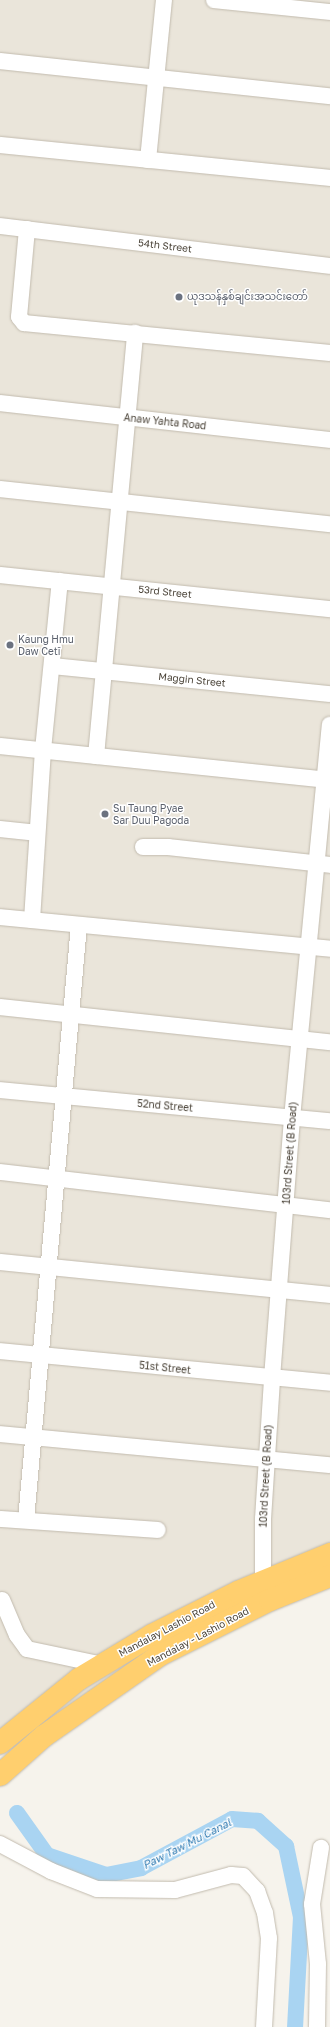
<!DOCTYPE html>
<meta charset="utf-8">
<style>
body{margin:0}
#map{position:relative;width:330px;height:2027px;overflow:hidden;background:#f6f3ec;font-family:"Golos Text","Noto Sans Myanmar",sans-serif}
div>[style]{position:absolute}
.residential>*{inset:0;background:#eae5da}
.canal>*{height:16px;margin:-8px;padding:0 8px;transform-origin:8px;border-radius:8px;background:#a9d4f2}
.roads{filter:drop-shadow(0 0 1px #c2bbae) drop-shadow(0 0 1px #c2bbae)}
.street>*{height:16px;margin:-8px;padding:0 8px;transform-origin:8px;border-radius:8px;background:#fff}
.highway>*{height:22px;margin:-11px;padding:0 11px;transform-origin:11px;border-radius:11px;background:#ffcf6e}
.dots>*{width:11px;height:11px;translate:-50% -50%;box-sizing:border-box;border:2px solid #fff;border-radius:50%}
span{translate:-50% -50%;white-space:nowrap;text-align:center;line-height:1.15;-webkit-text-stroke:3px #fff;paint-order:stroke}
.street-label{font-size:10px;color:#4b4439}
.worship-label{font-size:10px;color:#5b616d}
.left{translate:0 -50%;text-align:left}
.water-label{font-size:11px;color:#2e7ab2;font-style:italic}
</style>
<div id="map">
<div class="residential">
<i style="clip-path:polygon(0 0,330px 0,330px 1572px,302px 1581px,0 1756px)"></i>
</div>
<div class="canal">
<i style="left:17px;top:1813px;width:52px;rotate:54.5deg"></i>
<i style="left:47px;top:1855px;width:62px;rotate:18.7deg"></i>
<i style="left:106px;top:1875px;width:36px;rotate:-11deg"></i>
<i style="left:141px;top:1868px;width:103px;rotate:-28.3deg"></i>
<i style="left:232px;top:1819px;width:26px;rotate:4deg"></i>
<i style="left:258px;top:1821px;width:38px;rotate:42deg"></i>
<i style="left:286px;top:1846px;width:73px;rotate:78.1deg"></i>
<i style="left:301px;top:1917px;width:110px;rotate:93.1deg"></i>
</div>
<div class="roads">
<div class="street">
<i style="left:214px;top:0;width:117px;rotate:5.9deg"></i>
<i style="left:0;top:61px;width:332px;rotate:6.1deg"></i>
<i style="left:0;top:145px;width:332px;rotate:5.7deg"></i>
<i style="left:148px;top:160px;width:161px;rotate:-84.3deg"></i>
<i style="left:0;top:226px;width:332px;rotate:6.9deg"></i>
<i style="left:27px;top:229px;width:88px;rotate:95.2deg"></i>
<i style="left:19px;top:317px;width:8px;rotate:50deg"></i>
<i style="left:24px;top:323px;width:307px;rotate:5.6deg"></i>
<i style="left:0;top:403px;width:332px;rotate:6.4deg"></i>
<i style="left:0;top:489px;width:332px;rotate:6.1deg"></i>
<i style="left:0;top:575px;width:332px;rotate:5.9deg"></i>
<i style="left:53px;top:666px;width:278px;rotate:5.8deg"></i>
<i style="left:0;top:746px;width:332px;rotate:5.9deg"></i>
<i style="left:96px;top:756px;width:425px;rotate:-84.7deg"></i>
<i style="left:0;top:829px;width:36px;rotate:6deg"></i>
<i style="left:143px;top:847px;width:25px"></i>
<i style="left:168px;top:847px;width:163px;rotate:6.3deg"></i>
<i style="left:0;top:917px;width:332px;rotate:5.5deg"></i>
<i style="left:32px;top:920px;width:170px;rotate:-86.3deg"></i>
<i style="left:43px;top:750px;width:170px;rotate:-84.3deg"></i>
<i style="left:0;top:1007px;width:332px;rotate:6.1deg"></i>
<i style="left:0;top:1090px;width:331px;rotate:5.4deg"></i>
<i style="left:0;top:1172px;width:332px;rotate:6.6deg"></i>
<i style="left:0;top:1262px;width:332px;rotate:5.7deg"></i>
<i style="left:0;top:1351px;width:332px;rotate:5.5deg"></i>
<i style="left:0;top:1434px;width:331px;rotate:5.4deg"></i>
<i style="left:0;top:1519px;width:158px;rotate:4deg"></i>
<i style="left:26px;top:1520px;width:597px;rotate:-84.91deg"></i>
<i style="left:266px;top:1591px;width:9px;rotate:-108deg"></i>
<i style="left:263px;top:1582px;width:63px;rotate:-90deg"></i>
<i style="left:263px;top:1519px;width:141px;rotate:-86.3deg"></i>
<i style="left:272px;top:1378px;width:261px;rotate:-85.6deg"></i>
<i style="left:292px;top:1118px;width:395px;rotate:-84.5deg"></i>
<i style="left:2px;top:1600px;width:38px;rotate:67deg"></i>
<i style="left:17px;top:1635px;width:17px;rotate:54deg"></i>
<i style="left:27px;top:1649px;width:78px;rotate:11.9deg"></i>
<i style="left:0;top:1844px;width:58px;rotate:27.9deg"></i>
<i style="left:51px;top:1871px;width:49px;rotate:21.4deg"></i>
<i style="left:97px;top:1889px;width:78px;rotate:0.7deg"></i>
<i style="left:175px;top:1890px;width:58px;rotate:-15deg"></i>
<i style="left:231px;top:1875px;width:12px;rotate:5deg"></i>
<i style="left:243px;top:1876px;width:21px;rotate:47deg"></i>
<i style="left:257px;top:1891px;width:23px;rotate:70deg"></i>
<i style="left:265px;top:1913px;width:25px;rotate:81deg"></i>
<i style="left:269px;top:1938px;width:89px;rotate:93.2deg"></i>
<i style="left:317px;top:2027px;width:63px;rotate:-89.1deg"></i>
<i style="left:318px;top:1964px;width:60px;rotate:-95.7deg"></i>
<i style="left:312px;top:1904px;width:57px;rotate:-80.9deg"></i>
</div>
<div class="highway">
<i style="left:0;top:1743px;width:102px;rotate:-39deg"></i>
<i style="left:79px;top:1679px;width:85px;rotate:-31.1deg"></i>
<i style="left:152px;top:1635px;width:96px;rotate:-26.6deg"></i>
<i style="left:238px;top:1592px;width:100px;rotate:-22.4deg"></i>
<i style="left:0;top:1775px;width:59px;rotate:-41.6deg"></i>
<i style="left:44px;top:1736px;width:141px;rotate:-34.9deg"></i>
<i style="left:160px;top:1655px;width:123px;rotate:-26.6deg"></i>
<i style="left:270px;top:1600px;width:65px;rotate:-21.8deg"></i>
</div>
</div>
<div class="dots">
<i style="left:179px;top:297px;background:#6b7280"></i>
<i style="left:10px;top:645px;background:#6b7280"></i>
<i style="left:105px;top:814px;background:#6b7280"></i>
</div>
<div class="street-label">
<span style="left:165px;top:246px;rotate:7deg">54th Street</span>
<span style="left:165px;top:422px;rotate:6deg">Anaw Yahta Road</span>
<span style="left:165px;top:592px;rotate:6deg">53rd Street</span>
<span style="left:192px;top:680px;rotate:6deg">Maggin Street</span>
<span style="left:165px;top:1106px;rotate:5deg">52nd Street</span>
<span style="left:290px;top:1153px;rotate:-86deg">103rd Street (B Road)</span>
<span style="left:165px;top:1368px;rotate:6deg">51st Street</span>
<span style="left:266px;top:1476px;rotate:-87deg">103rd Street (B Road)</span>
<span style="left:167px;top:1629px;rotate:-28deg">Mandalay Lashio Road</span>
<span style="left:198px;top:1637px;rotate:-28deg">Mandalay - Lashio Road</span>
</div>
<div class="worship-label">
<span class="left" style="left:187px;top:297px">ယုဒသန်နှစ်ချင်းအသင်းတော်</span>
<span class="left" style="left:18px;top:645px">Kaung Hmu<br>Daw Cetī</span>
<span class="left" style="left:113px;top:814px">Su Taung Pyae<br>Sar Duu Pagoda</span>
</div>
<div class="water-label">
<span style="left:187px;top:1844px;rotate:-27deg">Paw Taw Mu Canal</span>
</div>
</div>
